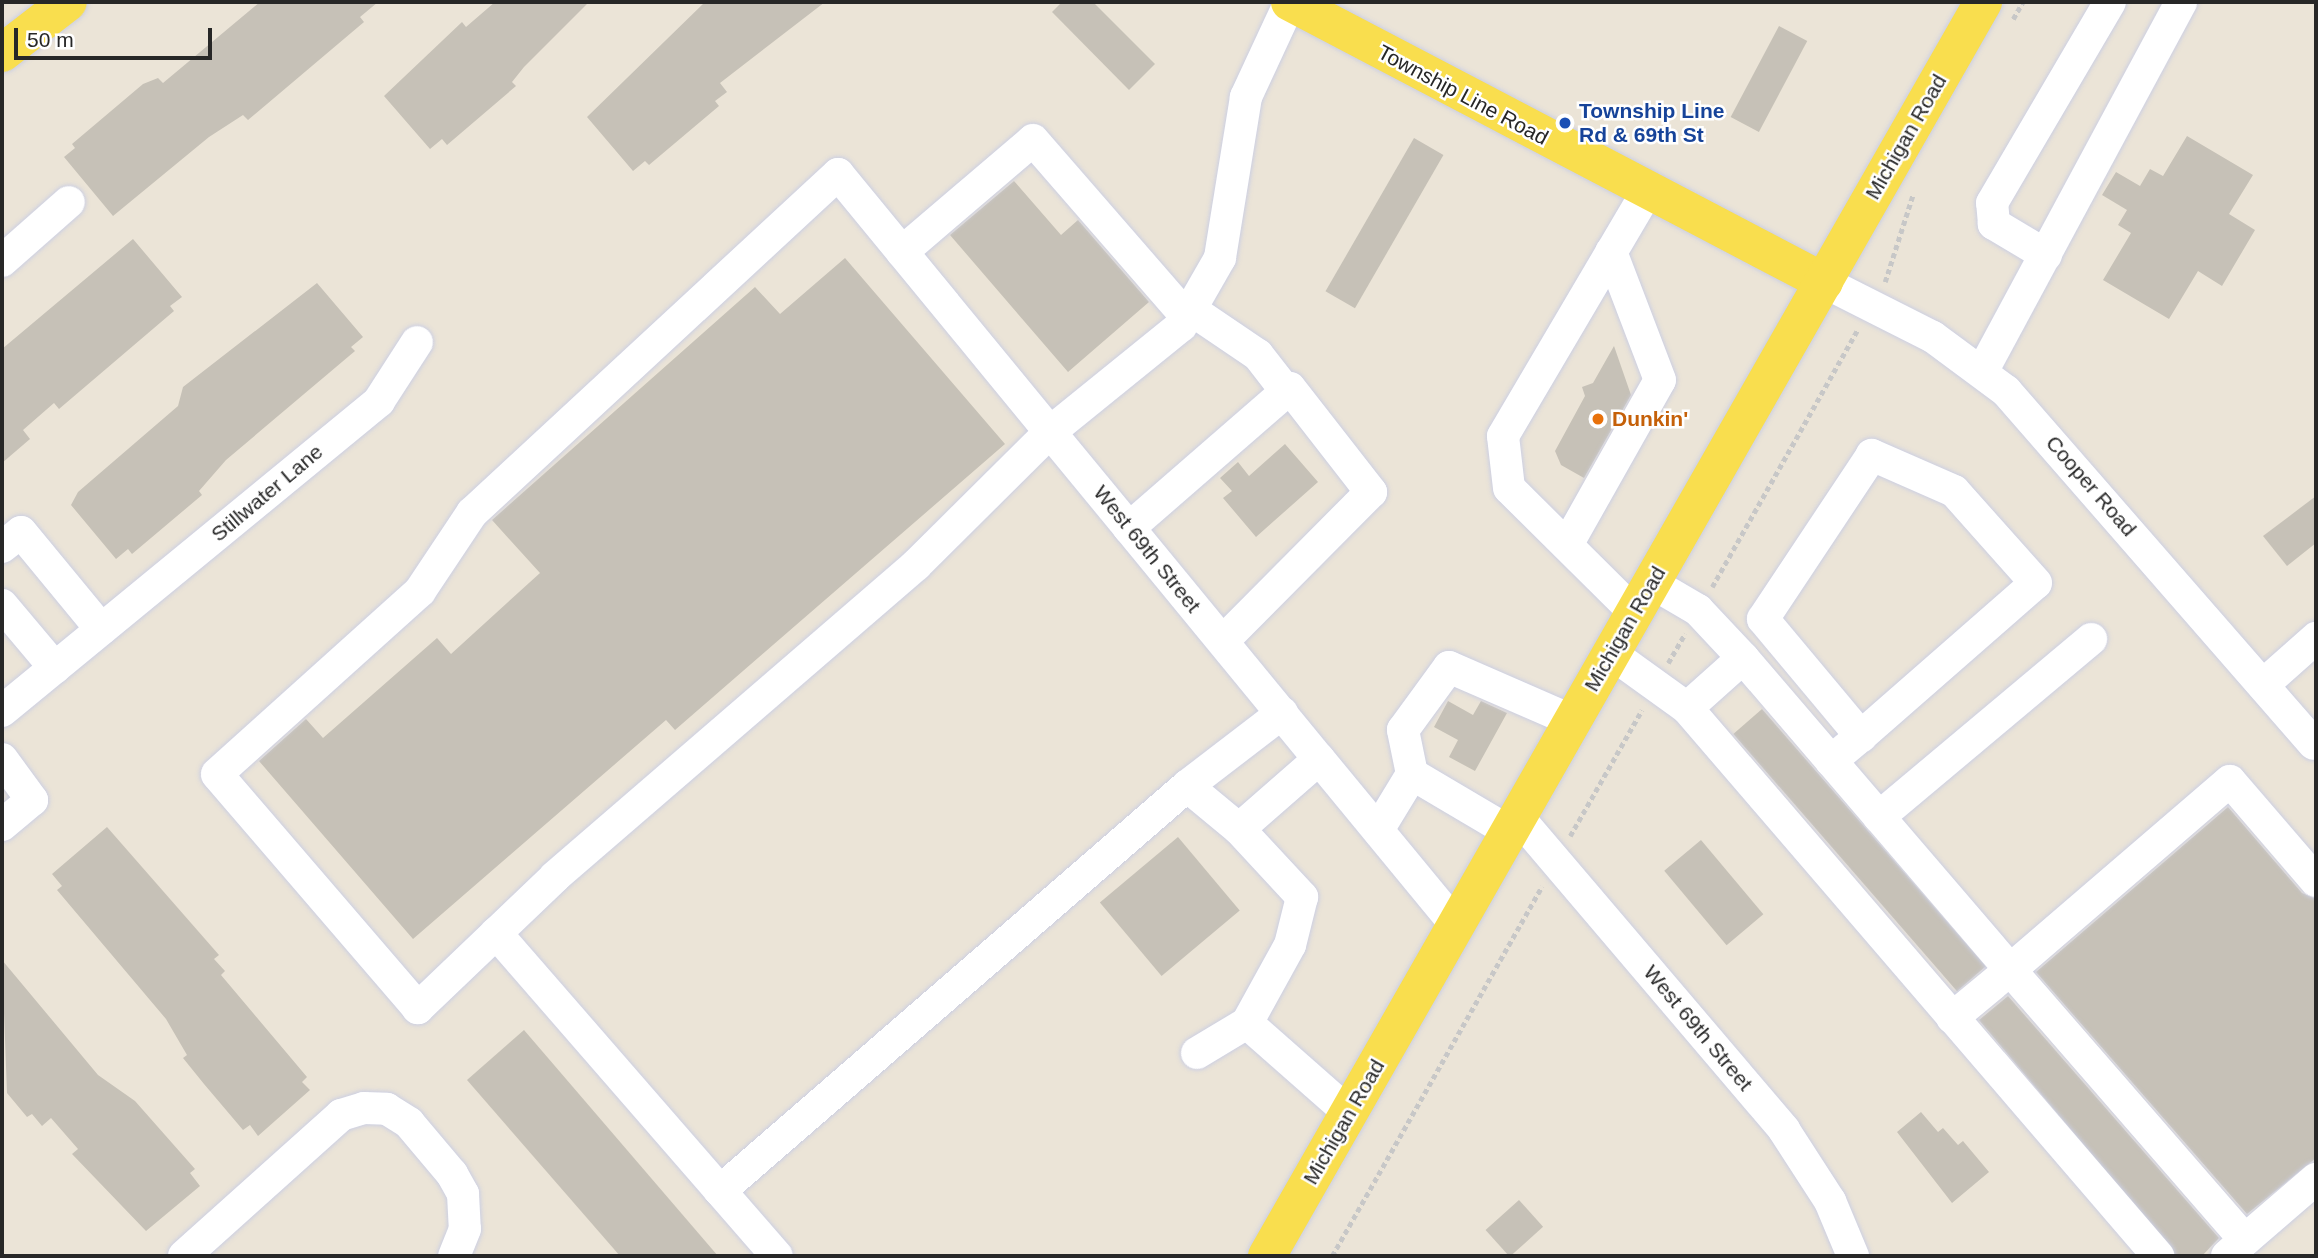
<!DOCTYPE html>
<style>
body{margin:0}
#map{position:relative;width:2318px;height:1258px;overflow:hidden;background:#ebe4d7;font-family:Helvetica,sans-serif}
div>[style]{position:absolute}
.building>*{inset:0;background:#c6c1b7;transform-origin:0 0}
.path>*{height:4.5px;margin-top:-2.25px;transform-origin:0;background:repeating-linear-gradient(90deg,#c7c7c7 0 5px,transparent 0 8.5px)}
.roads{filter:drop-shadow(0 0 2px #cccfe2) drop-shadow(0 0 2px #cccfe2)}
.minor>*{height:32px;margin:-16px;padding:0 16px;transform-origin:16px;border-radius:16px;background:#fff}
.major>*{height:38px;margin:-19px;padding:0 19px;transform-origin:19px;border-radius:19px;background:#f9de4e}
.dots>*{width:19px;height:19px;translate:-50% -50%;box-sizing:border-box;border:4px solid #fff;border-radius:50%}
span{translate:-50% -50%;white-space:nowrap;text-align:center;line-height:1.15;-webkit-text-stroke:5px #fff;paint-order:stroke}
.street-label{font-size:21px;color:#272727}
.transit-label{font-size:21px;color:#164399;font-weight:700}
.left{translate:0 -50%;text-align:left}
.food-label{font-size:21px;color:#c56008;font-weight:700}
.frame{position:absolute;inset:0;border:4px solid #272727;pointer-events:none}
.scale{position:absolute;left:14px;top:28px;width:198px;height:32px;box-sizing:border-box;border:4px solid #272727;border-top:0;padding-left:9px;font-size:21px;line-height:24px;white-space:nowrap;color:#272727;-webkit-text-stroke:5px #fff;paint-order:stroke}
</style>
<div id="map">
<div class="building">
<i style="clip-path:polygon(260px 2px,378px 2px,360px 17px,364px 22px,248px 120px,243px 115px,209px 137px,113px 216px,64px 157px,75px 148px,72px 144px,143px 84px,158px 78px,163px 83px)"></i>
<i style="clip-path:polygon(495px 2px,589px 2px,524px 67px,512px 82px,516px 86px,447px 145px,442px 139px,430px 149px,384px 96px,462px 22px,466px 27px)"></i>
<i style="clip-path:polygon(705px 2px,825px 2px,720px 83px,727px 92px,715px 101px,719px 106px,649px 165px,645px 161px,633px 171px,587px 117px)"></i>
<i style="clip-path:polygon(1062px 2px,1093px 2px,1155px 64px,1129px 90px,1052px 12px)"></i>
<i style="left:1779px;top:26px;width:32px;height:103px;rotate:28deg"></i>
<i style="clip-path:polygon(2187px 136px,2253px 175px,2229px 214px,2255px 230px,2222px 286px,2198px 271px,2169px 319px,2103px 280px,2131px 233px,2118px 225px,2127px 210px,2102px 195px,2116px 172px,2140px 186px,2150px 169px,2163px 176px)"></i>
<i style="left:1414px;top:138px;width:34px;height:177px;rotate:30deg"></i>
<i style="clip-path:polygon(1014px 181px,1061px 235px,1078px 220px,1149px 302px,1068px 372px,950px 235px)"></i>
<i style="clip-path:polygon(133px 239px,182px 297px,170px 306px,174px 311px,59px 409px,54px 403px,23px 430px,30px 439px,2px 463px,2px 349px)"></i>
<i style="clip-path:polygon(845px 258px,1005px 444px,675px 730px,666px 720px,413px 939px,259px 761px,306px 719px,323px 738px,437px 638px,451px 654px,540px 573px,492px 520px,755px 287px,780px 314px)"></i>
<i style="clip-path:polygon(317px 283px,363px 337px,351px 347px,355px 351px,226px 460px,199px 491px,202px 495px,132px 554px,128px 549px,116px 559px,71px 505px,78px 492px,178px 406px,183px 387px)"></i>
<i style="clip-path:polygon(1614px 346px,1631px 395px,1584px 478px,1561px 465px,1555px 451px,1585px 396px,1582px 387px,1593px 383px)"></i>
<i style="clip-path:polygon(1285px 444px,1318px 482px,1256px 537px,1223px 498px,1232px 491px,1220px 478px,1238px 462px,1249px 476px)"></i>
<i style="clip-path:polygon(2316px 496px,2316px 543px,2287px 566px,2263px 536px)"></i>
<i style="clip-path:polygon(1448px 701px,1473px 715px,1481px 701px,1507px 713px,1475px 771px,1449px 757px,1458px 740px,1434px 727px)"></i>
<i style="left:1762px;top:709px;width:341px;height:38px;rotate:49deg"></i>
<i style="clip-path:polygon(2228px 807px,2302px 893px,2316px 899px,2316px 1158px,2247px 1214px,2036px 972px)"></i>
<i style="clip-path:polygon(107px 827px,219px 955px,214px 959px,225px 971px,221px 975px,307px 1077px,302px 1082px,310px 1090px,258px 1136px,250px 1125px,243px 1130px,204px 1084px,183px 1058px,187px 1055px,166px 1019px,57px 890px,62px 886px,52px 874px)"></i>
<i style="left:1178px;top:837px;width:96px;height:102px;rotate:50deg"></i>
<i style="left:1701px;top:840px;width:97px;height:48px;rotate:50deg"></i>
<i style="clip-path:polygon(2px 960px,98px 1075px,135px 1101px,195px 1169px,190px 1173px,200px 1186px,146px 1231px,72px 1154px,78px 1149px,51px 1118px,42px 1126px,32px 1114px,27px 1117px,7px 1093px)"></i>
<i style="clip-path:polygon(2008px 996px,2219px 1238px,2202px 1256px,2177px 1256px,1979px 1020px)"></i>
<i style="clip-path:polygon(524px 1030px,718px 1256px,620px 1256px,467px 1080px)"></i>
<i style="clip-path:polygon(1921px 1112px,1938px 1132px,1943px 1128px,1958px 1145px,1963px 1141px,1989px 1172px,1952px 1203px,1897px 1132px)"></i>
<i style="left:1519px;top:1200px;width:36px;height:45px;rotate:48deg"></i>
</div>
<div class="path">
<i style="left:2013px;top:19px;width:20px;rotate:-60deg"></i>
<i style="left:1885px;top:282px;width:92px;rotate:-72.3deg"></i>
<i style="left:1712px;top:587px;width:296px;rotate:-60.5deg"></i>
<i style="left:1668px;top:663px;width:34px;rotate:-60deg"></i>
<i style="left:1570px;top:836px;width:145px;rotate:-60.3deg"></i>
<i style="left:1332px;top:1256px;width:425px;rotate:-60.4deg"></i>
</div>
<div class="roads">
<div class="minor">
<i style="left:1290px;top:2px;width:105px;rotate:114.9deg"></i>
<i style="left:1246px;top:97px;width:163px;rotate:99.2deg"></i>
<i style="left:1220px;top:258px;width:78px;rotate:119.8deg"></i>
<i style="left:1181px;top:326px;width:169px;rotate:141deg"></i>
<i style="left:1050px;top:432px;width:189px;rotate:135.2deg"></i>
<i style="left:916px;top:565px;width:477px;rotate:139.2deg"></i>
<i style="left:555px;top:877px;width:190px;rotate:136.3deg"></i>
<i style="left:418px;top:1008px;width:308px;rotate:-130.7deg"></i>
<i style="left:217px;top:774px;width:273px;rotate:-42deg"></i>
<i style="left:420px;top:591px;width:94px;rotate:-56.3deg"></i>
<i style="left:472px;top:513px;width:499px;rotate:-42.8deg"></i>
<i style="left:838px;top:174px;width:334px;rotate:50.6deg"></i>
<i style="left:1050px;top:432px;width:124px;rotate:50.5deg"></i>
<i style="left:1129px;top:528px;width:299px;rotate:50.6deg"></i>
<i style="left:1319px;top:759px;width:215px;rotate:50.5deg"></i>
<i style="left:902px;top:252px;width:172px;rotate:-40.5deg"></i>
<i style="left:1033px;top:140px;width:236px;rotate:49deg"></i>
<i style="left:2046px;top:255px;width:61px;rotate:-149.2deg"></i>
<i style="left:1994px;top:224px;width:21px;rotate:-95deg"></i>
<i style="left:1992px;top:203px;width:233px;rotate:-59.6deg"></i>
<i style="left:2px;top:261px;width:89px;rotate:-41.4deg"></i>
<i style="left:1824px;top:282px;width:122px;rotate:26.8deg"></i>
<i style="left:1933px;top:337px;width:91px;rotate:36.5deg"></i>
<i style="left:2006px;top:391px;width:468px;rotate:48.9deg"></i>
<i style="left:1193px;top:311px;width:78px;rotate:34.1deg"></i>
<i style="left:1258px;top:355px;width:46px;rotate:52.1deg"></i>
<i style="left:1983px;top:370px;width:418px;rotate:-61.7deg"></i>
<i style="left:1129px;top:528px;width:213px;rotate:-41deg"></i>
<i style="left:1290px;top:388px;width:132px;rotate:52.1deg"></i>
<i style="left:1371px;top:492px;width:210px;rotate:134.8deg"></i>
<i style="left:1567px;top:545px;width:189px;rotate:-60.6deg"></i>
<i style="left:1660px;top:380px;width:137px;rotate:-110.9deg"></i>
<i style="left:2px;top:547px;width:24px;rotate:-38deg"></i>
<i style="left:21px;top:532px;width:126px;rotate:50.5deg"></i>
<i style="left:2px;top:605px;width:82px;rotate:49.9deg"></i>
<i style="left:1635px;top:613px;width:177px;rotate:-135.2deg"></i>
<i style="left:1509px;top:488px;width:52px;rotate:-96.6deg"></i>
<i style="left:1503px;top:436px;width:282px;rotate:-59.5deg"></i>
<i style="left:1612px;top:654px;width:92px;rotate:35.8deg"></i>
<i style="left:1687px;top:708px;width:75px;rotate:-41.8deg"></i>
<i style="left:1743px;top:658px;width:66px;rotate:-133.2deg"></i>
<i style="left:1698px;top:610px;width:53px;rotate:-149.6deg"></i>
<i style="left:1743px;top:658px;width:411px;rotate:49.4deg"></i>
<i style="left:2010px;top:970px;width:75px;rotate:140.4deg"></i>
<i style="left:2263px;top:685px;width:71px;rotate:-41.6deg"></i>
<i style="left:1687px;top:708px;width:723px;rotate:49.32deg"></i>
<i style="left:2px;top:711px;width:488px;rotate:-39.4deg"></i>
<i style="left:379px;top:401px;width:70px;rotate:-57.2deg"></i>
<i style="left:2px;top:759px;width:51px;rotate:53.8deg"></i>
<i style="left:32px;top:800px;width:39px;rotate:140deg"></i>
<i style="left:1831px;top:761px;width:39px;rotate:-40deg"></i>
<i style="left:1861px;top:736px;width:232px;rotate:-41.2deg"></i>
<i style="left:2036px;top:583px;width:123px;rotate:-131.7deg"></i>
<i style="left:1954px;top:491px;width:90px;rotate:-156.3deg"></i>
<i style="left:1872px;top:455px;width:197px;rotate:123.6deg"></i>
<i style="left:1763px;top:619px;width:153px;rotate:50.1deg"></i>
<i style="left:1187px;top:786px;width:120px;rotate:-37.5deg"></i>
<i style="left:1518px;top:817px;width:411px;rotate:49.6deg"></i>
<i style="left:1784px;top:1130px;width:85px;rotate:57.1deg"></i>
<i style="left:1830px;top:1201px;width:60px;rotate:67.3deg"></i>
<i style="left:1879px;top:817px;width:277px;rotate:-40deg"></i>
<i style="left:1239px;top:829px;width:106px;rotate:-41.2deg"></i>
<i style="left:1378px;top:830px;width:66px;rotate:-58.7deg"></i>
<i style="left:1510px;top:832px;width:114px;rotate:-149.4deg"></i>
<i style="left:1412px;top:774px;width:45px;rotate:-101.6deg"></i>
<i style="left:1403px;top:730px;width:78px;rotate:-53.9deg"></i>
<i style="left:1449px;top:667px;width:135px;rotate:23.5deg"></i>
<i style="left:496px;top:933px;width:428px;rotate:49deg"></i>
<i style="left:1197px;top:1053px;width:58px;rotate:-31deg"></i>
<i style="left:720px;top:1191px;width:618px;rotate:-40.93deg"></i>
<i style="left:1187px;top:786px;width:67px;rotate:39.6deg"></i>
<i style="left:1239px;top:829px;width:93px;rotate:47.2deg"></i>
<i style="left:1302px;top:897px;width:49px;rotate:104deg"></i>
<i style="left:1290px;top:945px;width:89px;rotate:118.9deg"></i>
<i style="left:1247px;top:1023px;width:136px;rotate:41.4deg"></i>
<i style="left:2245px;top:1240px;width:94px;rotate:-40.7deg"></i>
<i style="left:184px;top:1256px;width:211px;rotate:-41.9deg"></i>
<i style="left:341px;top:1115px;width:24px;rotate:-17deg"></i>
<i style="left:364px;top:1108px;width:23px;rotate:2deg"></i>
<i style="left:387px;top:1109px;width:26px;rotate:32deg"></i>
<i style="left:409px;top:1123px;width:67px;rotate:49.9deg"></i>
<i style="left:452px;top:1174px;width:23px;rotate:61deg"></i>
<i style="left:463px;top:1194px;width:35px;rotate:87deg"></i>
<i style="left:465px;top:1229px;width:29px;rotate:112deg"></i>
<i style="left:2227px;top:1256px;width:24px;rotate:-42deg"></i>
<i style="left:2245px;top:1240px;width:358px;rotate:-131deg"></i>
<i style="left:2010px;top:970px;width:290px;rotate:-40.7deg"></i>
<i style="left:2230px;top:781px;width:132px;rotate:49.3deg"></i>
</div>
<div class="major">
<i style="left:1290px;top:2px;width:603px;rotate:27.67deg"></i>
<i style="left:2px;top:53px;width:83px;rotate:-37.7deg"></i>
<i style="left:1267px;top:1256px;width:1444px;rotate:-60.27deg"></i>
</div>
</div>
<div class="dots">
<i style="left:1565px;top:123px;background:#1a4fb4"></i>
<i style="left:1598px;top:419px;background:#e8710a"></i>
</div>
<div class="street-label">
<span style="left:1463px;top:95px;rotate:28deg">Township Line Road</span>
<span style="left:1906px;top:137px;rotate:-60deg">Michigan Road</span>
<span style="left:2091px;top:486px;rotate:49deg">Cooper Road</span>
<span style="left:267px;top:493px;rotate:-40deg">Stillwater Lane</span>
<span style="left:1147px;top:549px;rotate:51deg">West 69th Street</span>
<span style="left:1625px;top:629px;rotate:-60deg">Michigan Road</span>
<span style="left:1698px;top:1028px;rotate:50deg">West 69th Street</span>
<span style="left:1344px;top:1122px;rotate:-60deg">Michigan Road</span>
</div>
<div class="transit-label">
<span class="left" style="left:1579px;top:123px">Township Line<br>Rd &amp; 69th St</span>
</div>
<div class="food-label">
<span class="left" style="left:1612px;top:419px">Dunkin'</span>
</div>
<div class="frame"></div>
<div class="scale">50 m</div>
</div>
